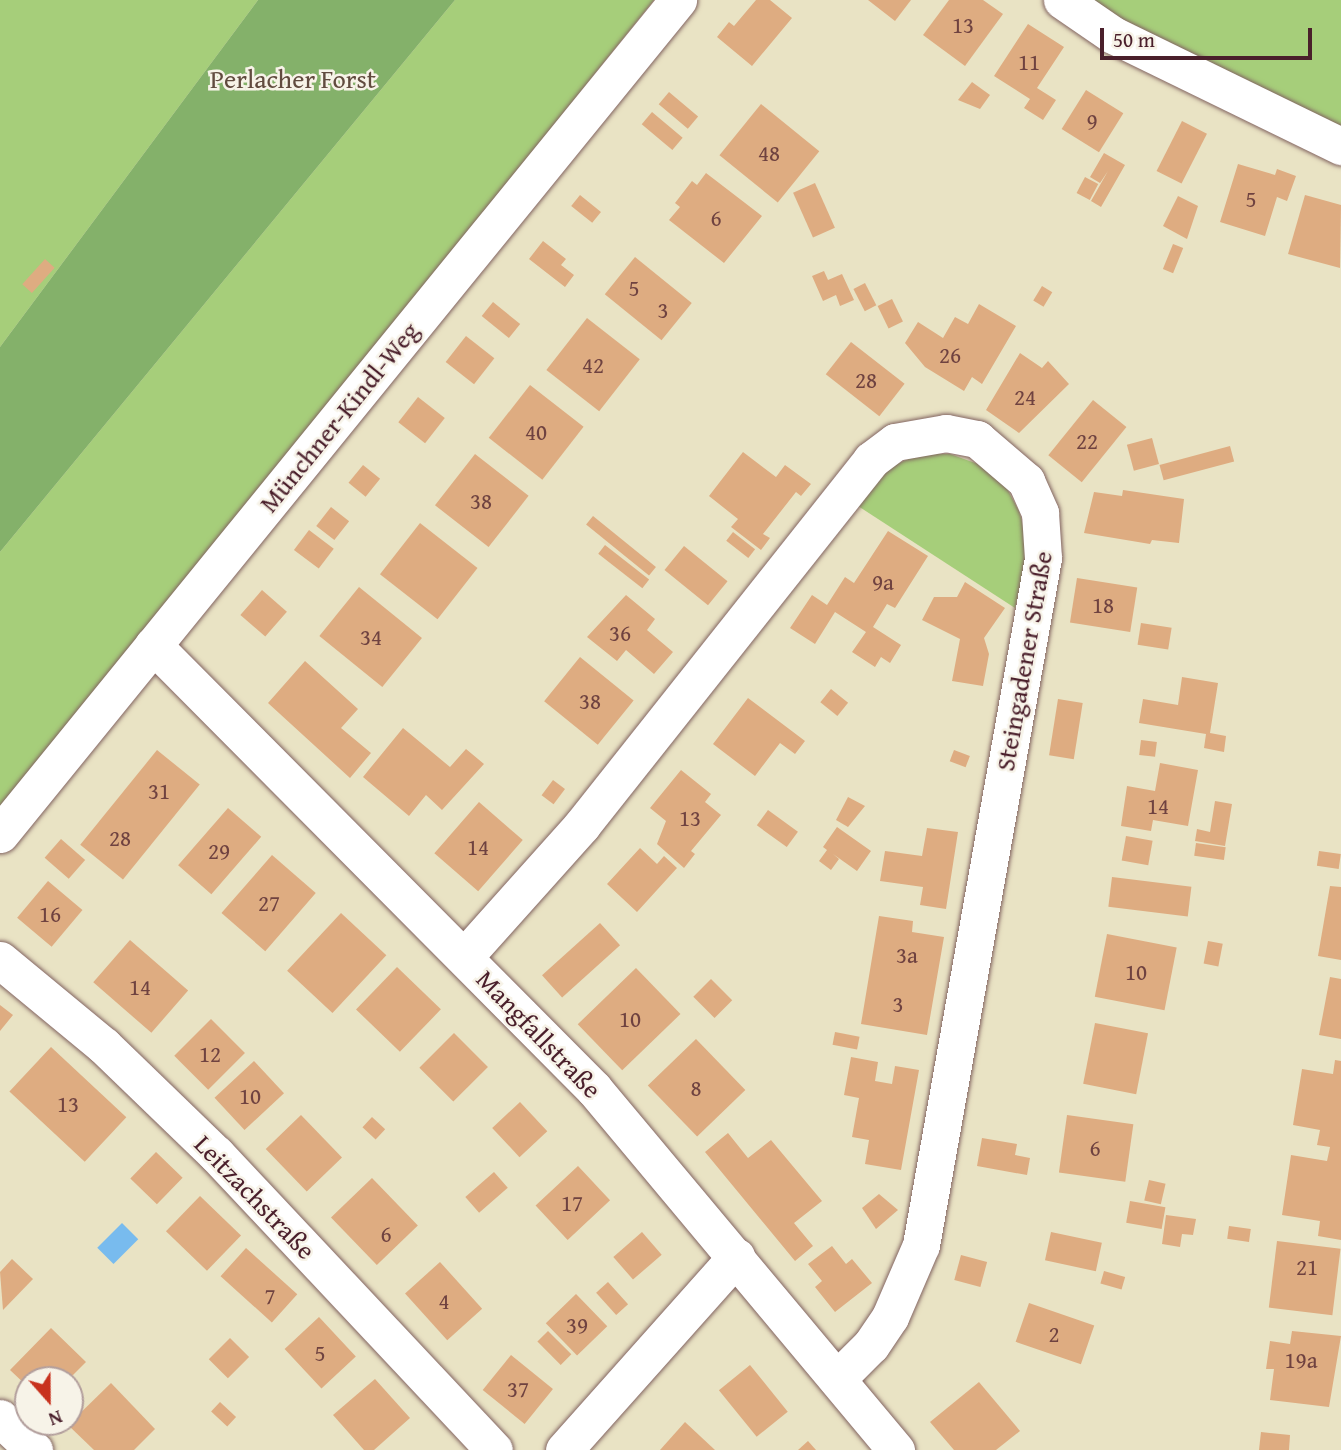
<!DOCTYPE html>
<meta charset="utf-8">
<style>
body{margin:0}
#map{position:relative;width:1341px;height:1450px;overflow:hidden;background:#e9e3c4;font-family:"Gentium Book Plus",serif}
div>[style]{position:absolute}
.green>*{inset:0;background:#a6ce7a}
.forest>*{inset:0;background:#84b16a}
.water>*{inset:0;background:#78bbee;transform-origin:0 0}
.building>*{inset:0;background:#deac81;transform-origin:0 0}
.roads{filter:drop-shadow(0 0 2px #826461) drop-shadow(0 0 2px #826461)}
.minor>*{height:37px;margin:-18.5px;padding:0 18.5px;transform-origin:18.5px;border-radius:18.5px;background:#fff}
span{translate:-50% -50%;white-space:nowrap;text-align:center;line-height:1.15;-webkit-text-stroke:5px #f7f3e8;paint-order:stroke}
.number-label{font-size:23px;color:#6f4240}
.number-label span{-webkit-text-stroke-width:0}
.park-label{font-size:26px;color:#614b3f}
.street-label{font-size:26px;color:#4a1f2b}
.north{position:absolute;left:14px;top:1366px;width:70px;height:70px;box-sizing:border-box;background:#f7f3e8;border:2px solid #b29e9c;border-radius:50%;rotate:159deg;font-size:19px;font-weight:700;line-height:28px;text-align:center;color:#4a1f2b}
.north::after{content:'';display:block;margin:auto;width:24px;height:32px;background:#c8321e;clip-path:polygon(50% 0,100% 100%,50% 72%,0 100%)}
.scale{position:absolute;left:1100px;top:28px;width:212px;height:32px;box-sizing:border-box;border:4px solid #4a1f2b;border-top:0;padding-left:9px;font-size:21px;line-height:24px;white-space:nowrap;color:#4a1f2b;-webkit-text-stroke:5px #f7f3e8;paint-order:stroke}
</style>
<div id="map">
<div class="green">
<i style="clip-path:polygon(0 0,258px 0,0 347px)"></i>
<i style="clip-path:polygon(455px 0,654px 0,0 814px,0 552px)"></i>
<i style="clip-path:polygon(1094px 0,1341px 0,1341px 132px,1122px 19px)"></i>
<i style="clip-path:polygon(920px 454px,950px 454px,978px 464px,1004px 483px,1019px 511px,1026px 536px,1026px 565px,1015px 608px,858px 506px,890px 467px)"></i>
</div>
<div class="forest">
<i style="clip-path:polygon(258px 0,455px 0,0 552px,0 347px)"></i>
</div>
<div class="water">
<i style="left:122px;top:1223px;width:23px;height:35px;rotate:45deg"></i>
</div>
<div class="building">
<i style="clip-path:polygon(756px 0,770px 0,792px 18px,752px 66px,717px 37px,729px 22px,734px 26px)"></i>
<i style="clip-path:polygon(868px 0,911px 0,895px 21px)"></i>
<i style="clip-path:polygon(949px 0,983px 0,1003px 14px,965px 66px,923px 35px)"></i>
<i style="clip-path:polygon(1028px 24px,1064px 47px,1037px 88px,1056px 100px,1043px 120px,1024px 108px,1030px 99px,994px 76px)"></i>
<i style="clip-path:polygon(972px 82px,990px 95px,980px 109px,958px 100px)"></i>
<i style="left:1086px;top:90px;width:44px;height:46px;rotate:32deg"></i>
<i style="left:669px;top:92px;width:38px;height:16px;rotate:40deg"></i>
<i style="left:761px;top:104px;width:75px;height:66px;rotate:39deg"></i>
<i style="left:652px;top:112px;width:40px;height:16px;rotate:40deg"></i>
<i style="left:1182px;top:121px;width:28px;height:56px;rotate:27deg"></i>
<i style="clip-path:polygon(1104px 153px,1125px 165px,1101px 207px,1091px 201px,1108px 171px,1100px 183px,1090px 177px)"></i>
<i style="clip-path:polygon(1238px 164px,1275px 175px,1277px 169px,1296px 176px,1287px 201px,1277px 197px,1265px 236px,1220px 222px)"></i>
<i style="clip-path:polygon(706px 173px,762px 216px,724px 263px,669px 220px,680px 207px,675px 203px,692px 181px,697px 185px)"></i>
<i style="left:1085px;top:177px;width:15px;height:18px;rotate:28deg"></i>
<i style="left:815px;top:183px;width:49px;height:24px;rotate:66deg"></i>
<i style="left:580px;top:195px;width:27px;height:14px;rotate:39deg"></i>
<i style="clip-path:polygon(1305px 195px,1341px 205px,1340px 268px,1288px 254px)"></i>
<i style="clip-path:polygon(1178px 196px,1198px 206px,1187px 239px,1163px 226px)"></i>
<i style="clip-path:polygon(543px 241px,566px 259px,561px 265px,574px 275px,565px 287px,529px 259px)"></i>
<i style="left:1173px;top:244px;width:11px;height:27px;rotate:22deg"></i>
<i style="left:635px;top:257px;width:73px;height:48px;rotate:39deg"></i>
<i style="left:45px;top:259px;width:13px;height:34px;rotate:42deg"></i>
<i style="clip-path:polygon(824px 271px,828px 280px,842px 274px,854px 300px,840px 306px,836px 295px,823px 301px,812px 276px)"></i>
<i style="left:865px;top:283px;width:25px;height:13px;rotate:63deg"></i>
<i style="left:1042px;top:286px;width:12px;height:17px;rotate:31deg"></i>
<i style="left:892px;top:299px;width:25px;height:16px;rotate:64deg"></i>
<i style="left:493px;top:302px;width:35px;height:18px;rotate:39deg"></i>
<i style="clip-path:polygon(979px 304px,1016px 326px,982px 384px,972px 377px,964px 391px,925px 367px,905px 343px,918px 322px,943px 338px,955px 317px,968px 324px)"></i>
<i style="left:587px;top:318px;width:67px;height:66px;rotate:38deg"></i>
<i style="left:466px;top:336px;width:36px;height:33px;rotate:38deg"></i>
<i style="left:851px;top:342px;width:68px;height:41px;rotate:38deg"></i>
<i style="clip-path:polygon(1020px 353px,1042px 368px,1048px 361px,1069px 384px,1019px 433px,986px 410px)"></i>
<i style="left:530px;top:385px;width:68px;height:67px;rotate:38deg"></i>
<i style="left:418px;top:397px;width:34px;height:32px;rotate:38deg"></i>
<i style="left:1093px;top:400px;width:43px;height:71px;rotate:39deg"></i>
<i style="left:1152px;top:438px;width:27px;height:26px;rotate:75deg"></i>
<i style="left:1230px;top:446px;width:16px;height:73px;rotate:75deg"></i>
<i style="clip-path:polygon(743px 452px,776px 477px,785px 465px,811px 484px,801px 496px,796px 492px,763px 534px,770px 538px,761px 550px,731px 527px,738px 519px,709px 496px)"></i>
<i style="left:475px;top:454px;width:68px;height:65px;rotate:38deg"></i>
<i style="left:363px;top:465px;width:22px;height:23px;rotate:39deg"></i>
<i style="clip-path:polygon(1123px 490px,1184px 499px,1179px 543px,1152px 540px,1150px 544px,1084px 533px,1094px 492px,1122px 496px)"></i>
<i style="left:331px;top:507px;width:23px;height:24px;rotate:38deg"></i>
<i style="left:593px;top:516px;width:81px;height:11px;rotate:39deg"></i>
<i style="left:420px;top:523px;width:73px;height:65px;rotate:38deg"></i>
<i style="left:309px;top:530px;width:31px;height:25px;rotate:37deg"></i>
<i style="clip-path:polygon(888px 531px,928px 556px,895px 608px,887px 604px,873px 627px,901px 645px,890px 663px,881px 657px,875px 667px,852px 652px,866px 632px,835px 612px,815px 644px,790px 628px,812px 595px,827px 605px,845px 577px,854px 583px)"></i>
<i style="left:733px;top:532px;width:28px;height:11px;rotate:38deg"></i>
<i style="left:605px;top:545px;width:56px;height:11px;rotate:38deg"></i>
<i style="left:684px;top:546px;width:56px;height:31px;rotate:39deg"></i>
<i style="left:1077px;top:578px;width:61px;height:45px;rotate:9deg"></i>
<i style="clip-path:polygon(965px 582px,1005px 608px,984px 638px,989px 654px,983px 686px,952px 681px,960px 639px,922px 620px,934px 597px,957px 597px)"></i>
<i style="left:359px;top:587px;width:81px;height:63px;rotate:39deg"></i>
<i style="left:262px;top:590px;width:33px;height:33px;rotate:41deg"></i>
<i style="clip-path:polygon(626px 595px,655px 619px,647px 630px,673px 652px,654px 674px,626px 650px,617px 661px,587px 637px)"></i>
<i style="left:1141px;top:623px;width:31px;height:22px;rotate:9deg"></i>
<i style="left:580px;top:657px;width:69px;height:57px;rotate:39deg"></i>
<i style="clip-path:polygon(305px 661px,358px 709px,341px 728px,371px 753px,350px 778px,268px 703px)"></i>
<i style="clip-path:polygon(1182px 677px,1218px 683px,1210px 733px,1226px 736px,1224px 752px,1204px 748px,1206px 734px,1139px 723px,1143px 699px,1178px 705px)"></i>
<i style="left:831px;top:689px;width:22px;height:17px;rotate:39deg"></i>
<i style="clip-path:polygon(748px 698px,805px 741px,795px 754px,780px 743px,755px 776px,713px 744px)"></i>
<i style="left:1058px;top:699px;width:25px;height:57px;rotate:9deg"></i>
<i style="clip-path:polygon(403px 728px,450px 767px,466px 749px,484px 764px,442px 810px,426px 795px,409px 816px,363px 777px)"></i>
<i style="left:1141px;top:740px;width:16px;height:15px;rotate:7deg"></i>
<i style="left:157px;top:750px;width:55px;height:122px;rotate:39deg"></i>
<i style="left:954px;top:750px;width:17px;height:12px;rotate:21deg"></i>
<i style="clip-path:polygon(1160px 763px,1198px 770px,1188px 826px,1153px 820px,1151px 831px,1121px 826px,1127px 786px,1155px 791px)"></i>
<i style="clip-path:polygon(681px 770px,711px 794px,705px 802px,721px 815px,691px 851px,695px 854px,684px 868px,657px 844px,666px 821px,650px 808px)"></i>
<i style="left:553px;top:780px;width:15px;height:19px;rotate:37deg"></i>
<i style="clip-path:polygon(848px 797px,865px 806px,848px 827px,836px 820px)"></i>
<i style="clip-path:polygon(1215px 801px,1232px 804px,1225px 846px,1195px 841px,1197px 829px,1210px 832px)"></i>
<i style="left:479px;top:802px;width:58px;height:68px;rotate:41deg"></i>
<i style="left:228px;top:808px;width:44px;height:76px;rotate:41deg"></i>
<i style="left:768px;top:810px;width:37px;height:19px;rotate:36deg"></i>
<i style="clip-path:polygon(837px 827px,871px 851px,857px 871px,833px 854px,839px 859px,831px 870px,819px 861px,827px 850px,823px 847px)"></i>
<i style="clip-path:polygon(927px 828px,958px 832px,946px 909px,920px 905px,923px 887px,880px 881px,885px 851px,922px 856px)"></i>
<i style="left:1126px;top:836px;width:27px;height:25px;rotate:10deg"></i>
<i style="left:61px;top:839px;width:32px;height:25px;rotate:41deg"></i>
<i style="left:1196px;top:843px;width:30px;height:13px;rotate:8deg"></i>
<i style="clip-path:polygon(640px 848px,657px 864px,664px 856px,677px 868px,637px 912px,607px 884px)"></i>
<i style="left:1319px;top:851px;width:22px;height:15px;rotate:8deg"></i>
<i style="left:272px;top:855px;width:58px;height:77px;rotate:41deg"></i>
<i style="left:1112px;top:877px;width:80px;height:30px;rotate:7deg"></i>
<i style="left:48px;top:881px;width:45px;height:48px;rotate:40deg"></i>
<i style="clip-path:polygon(1330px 886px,1341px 887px,1341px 960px,1318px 956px)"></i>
<i style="left:341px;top:913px;width:62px;height:79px;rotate:43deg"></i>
<i style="clip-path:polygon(879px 916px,913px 921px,912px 932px,944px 937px,927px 1035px,861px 1024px)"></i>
<i style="left:600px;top:923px;width:30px;height:78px;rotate:48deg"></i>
<i style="left:1107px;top:934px;width:71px;height:64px;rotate:11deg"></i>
<i style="left:130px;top:940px;width:77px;height:56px;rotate:41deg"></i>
<i style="left:1208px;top:941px;width:15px;height:23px;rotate:11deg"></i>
<i style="left:397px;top:967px;width:61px;height:59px;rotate:44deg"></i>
<i style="left:636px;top:968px;width:64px;height:81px;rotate:46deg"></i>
<i style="clip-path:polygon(1330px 977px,1341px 979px,1341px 1039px,1319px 1035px)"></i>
<i style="left:711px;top:979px;width:30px;height:25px;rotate:45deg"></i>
<i style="clip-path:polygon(0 1005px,13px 1015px,0 1031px)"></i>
<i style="left:211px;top:1019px;width:48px;height:52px;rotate:45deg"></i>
<i style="left:1095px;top:1023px;width:54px;height:62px;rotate:11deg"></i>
<i style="left:835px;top:1032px;width:25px;height:13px;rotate:11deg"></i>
<i style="left:454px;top:1033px;width:48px;height:49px;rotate:45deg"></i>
<i style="left:696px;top:1039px;width:71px;height:67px;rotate:46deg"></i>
<i style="left:51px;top:1047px;width:103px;height:61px;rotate:43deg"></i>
<i style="clip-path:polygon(851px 1057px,878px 1062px,875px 1081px,892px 1084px,895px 1066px,919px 1070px,901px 1170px,865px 1164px,869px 1140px,852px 1137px,859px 1098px,844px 1095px)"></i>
<i style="clip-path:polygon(1335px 1060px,1341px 1061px,1341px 1240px,1318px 1236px,1320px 1221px,1282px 1215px,1291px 1155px,1327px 1161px,1330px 1147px,1317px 1145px,1320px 1130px,1293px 1125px,1302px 1069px,1333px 1074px)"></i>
<i style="left:254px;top:1061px;width:44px;height:54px;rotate:47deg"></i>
<i style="left:520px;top:1102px;width:40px;height:38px;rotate:47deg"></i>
<i style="left:301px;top:1115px;width:59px;height:49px;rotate:46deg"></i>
<i style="left:1067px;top:1115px;width:67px;height:58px;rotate:8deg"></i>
<i style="left:372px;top:1117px;width:18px;height:14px;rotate:43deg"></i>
<i style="clip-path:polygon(728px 1133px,748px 1158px,771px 1140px,822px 1201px,794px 1223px,813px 1246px,795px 1261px,705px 1152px)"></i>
<i style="clip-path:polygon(982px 1138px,1017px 1144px,1015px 1155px,1030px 1158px,1027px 1175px,977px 1166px)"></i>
<i style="left:156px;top:1152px;width:37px;height:37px;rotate:44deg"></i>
<i style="left:578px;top:1166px;width:47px;height:58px;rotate:47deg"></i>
<i style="left:494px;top:1172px;width:21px;height:38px;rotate:49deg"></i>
<i style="left:372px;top:1178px;width:66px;height:57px;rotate:46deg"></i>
<i style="left:1149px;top:1180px;width:17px;height:21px;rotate:13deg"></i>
<i style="clip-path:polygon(879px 1194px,898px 1210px,876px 1229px,862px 1208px)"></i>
<i style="left:200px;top:1196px;width:57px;height:49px;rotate:44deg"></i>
<i style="left:1130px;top:1201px;width:36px;height:22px;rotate:10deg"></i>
<i style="clip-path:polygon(1166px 1215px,1196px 1219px,1193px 1235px,1182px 1234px,1180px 1247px,1162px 1244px)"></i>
<i style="left:1229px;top:1226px;width:22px;height:13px;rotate:8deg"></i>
<i style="left:642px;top:1232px;width:30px;height:38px;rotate:49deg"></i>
<i style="left:1051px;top:1232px;width:52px;height:29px;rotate:12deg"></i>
<i style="left:1277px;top:1241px;width:64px;height:67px;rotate:7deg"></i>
<i style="clip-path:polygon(832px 1246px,846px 1264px,852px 1259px,872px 1283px,835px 1312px,815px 1287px,822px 1281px,808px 1264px)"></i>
<i style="left:246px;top:1248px;width:69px;height:38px;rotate:42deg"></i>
<i style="left:961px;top:1255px;width:27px;height:26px;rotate:15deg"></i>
<i style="clip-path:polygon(12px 1259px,33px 1279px,3px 1310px,0 1272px)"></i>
<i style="left:440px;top:1262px;width:63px;height:47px;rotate:48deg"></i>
<i style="left:1104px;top:1271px;width:22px;height:13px;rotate:16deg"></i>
<i style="left:608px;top:1282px;width:30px;height:16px;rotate:48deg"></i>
<i style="left:576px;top:1294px;width:45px;height:42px;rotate:46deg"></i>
<i style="left:1029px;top:1303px;width:69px;height:41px;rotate:19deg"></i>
<i style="left:319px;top:1317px;width:54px;height:47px;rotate:47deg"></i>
<i style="clip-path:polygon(51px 1328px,86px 1362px,68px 1380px,28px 1380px,28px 1387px,10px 1370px)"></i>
<i style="left:548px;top:1331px;width:33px;height:15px;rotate:45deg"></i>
<i style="clip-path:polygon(1292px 1331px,1341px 1336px,1329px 1407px,1270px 1400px,1274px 1369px,1266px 1369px,1270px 1341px,1290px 1344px)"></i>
<i style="left:230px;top:1338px;width:27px;height:30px;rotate:45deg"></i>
<i style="left:511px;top:1355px;width:54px;height:45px;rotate:39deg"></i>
<i style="left:750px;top:1365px;width:60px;height:40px;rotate:51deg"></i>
<i style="clip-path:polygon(375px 1379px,410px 1418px,374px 1450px,364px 1450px,333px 1415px)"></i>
<i style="clip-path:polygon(979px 1382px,1020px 1431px,996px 1450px,954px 1450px,930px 1422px)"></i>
<i style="clip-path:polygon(111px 1383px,155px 1429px,134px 1450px,94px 1450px,68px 1425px)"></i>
<i style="left:220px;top:1402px;width:22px;height:13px;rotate:43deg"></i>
<i style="clip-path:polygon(685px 1422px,715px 1450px,660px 1450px)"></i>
<i style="clip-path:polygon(1261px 1432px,1290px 1435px,1289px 1450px,1259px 1450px)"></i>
<i style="clip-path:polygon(808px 1441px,816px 1450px,798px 1450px)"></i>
</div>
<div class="roads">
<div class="minor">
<i style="left:1062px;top:0;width:62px;rotate:34.5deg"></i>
<i style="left:1113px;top:35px;width:254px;rotate:26deg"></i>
<i style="left:153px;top:645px;width:626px;rotate:45.19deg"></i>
<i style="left:594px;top:1089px;width:471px;rotate:50.1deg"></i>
<i style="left:0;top:834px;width:1075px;rotate:-50.89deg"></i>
<i style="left:465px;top:956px;width:176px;rotate:-48.2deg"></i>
<i style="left:582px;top:825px;width:466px;rotate:-51.6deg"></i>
<i style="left:871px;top:460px;width:30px;rotate:-37deg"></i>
<i style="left:895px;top:442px;width:52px;rotate:-10deg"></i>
<i style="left:946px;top:433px;width:32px;rotate:11deg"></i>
<i style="left:977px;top:439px;width:65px;rotate:40.6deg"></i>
<i style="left:1026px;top:481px;width:35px;rotate:66deg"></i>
<i style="left:1040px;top:513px;width:45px;rotate:86.2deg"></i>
<i style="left:1043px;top:558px;width:698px;rotate:100.07deg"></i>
<i style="left:921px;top:1245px;width:78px;rotate:113.3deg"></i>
<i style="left:890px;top:1317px;width:34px;rotate:124deg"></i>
<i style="left:871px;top:1345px;width:48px;rotate:135deg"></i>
<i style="left:0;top:960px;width:135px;rotate:39.6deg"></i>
<i style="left:104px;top:1046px;width:156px;rotate:44deg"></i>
<i style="left:216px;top:1154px;width:406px;rotate:46.8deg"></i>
<i style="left:0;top:1418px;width:47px;rotate:43.3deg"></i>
<i style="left:564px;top:1450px;width:259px;rotate:-48.3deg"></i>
</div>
</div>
<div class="number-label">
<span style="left:963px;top:25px">13</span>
<span style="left:1029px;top:62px">11</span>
<span style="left:1092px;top:121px">9</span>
<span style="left:769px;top:153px">48</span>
<span style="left:1251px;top:199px">5</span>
<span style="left:716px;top:218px">6</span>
<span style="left:634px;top:288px">5</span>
<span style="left:663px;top:310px">3</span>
<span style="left:950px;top:355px">26</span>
<span style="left:593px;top:365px">42</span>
<span style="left:866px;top:380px">28</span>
<span style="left:1025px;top:397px">24</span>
<span style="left:536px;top:432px">40</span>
<span style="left:1087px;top:441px">22</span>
<span style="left:481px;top:501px">38</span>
<span style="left:883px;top:582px">9a</span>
<span style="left:1103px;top:605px">18</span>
<span style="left:620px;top:633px">36</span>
<span style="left:371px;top:637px">34</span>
<span style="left:590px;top:701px">38</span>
<span style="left:159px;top:791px">31</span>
<span style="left:1158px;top:806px">14</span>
<span style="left:690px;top:818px">13</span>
<span style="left:120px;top:838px">28</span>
<span style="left:478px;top:847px">14</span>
<span style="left:219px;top:851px">29</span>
<span style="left:269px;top:903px">27</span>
<span style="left:50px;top:914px">16</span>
<span style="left:907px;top:955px">3a</span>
<span style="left:1136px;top:972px">10</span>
<span style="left:140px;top:987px">14</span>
<span style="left:898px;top:1004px">3</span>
<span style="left:630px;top:1019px">10</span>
<span style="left:210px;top:1054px">12</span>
<span style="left:696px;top:1088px">8</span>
<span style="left:250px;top:1096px">10</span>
<span style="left:68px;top:1104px">13</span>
<span style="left:1095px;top:1148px">6</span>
<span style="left:572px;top:1203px">17</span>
<span style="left:386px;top:1234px">6</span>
<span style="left:1307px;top:1267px">21</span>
<span style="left:270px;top:1296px">7</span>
<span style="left:444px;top:1301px">4</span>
<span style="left:577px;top:1325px">39</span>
<span style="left:1054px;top:1334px">2</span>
<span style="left:320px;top:1353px">5</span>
<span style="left:1301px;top:1360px">19a</span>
<span style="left:518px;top:1389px">37</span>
</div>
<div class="park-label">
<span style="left:293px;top:79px">Perlacher Forst</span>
</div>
<div class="street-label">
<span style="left:339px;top:417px;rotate:-51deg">Münchner-Kindl-Weg</span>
<span style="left:1024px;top:661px;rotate:-80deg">Steingadener Straße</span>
<span style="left:539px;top:1034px;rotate:46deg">Mangfallstraße</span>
<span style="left:255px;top:1197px;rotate:46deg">Leitzachstraße</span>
</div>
<div class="north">N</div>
<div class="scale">50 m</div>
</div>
